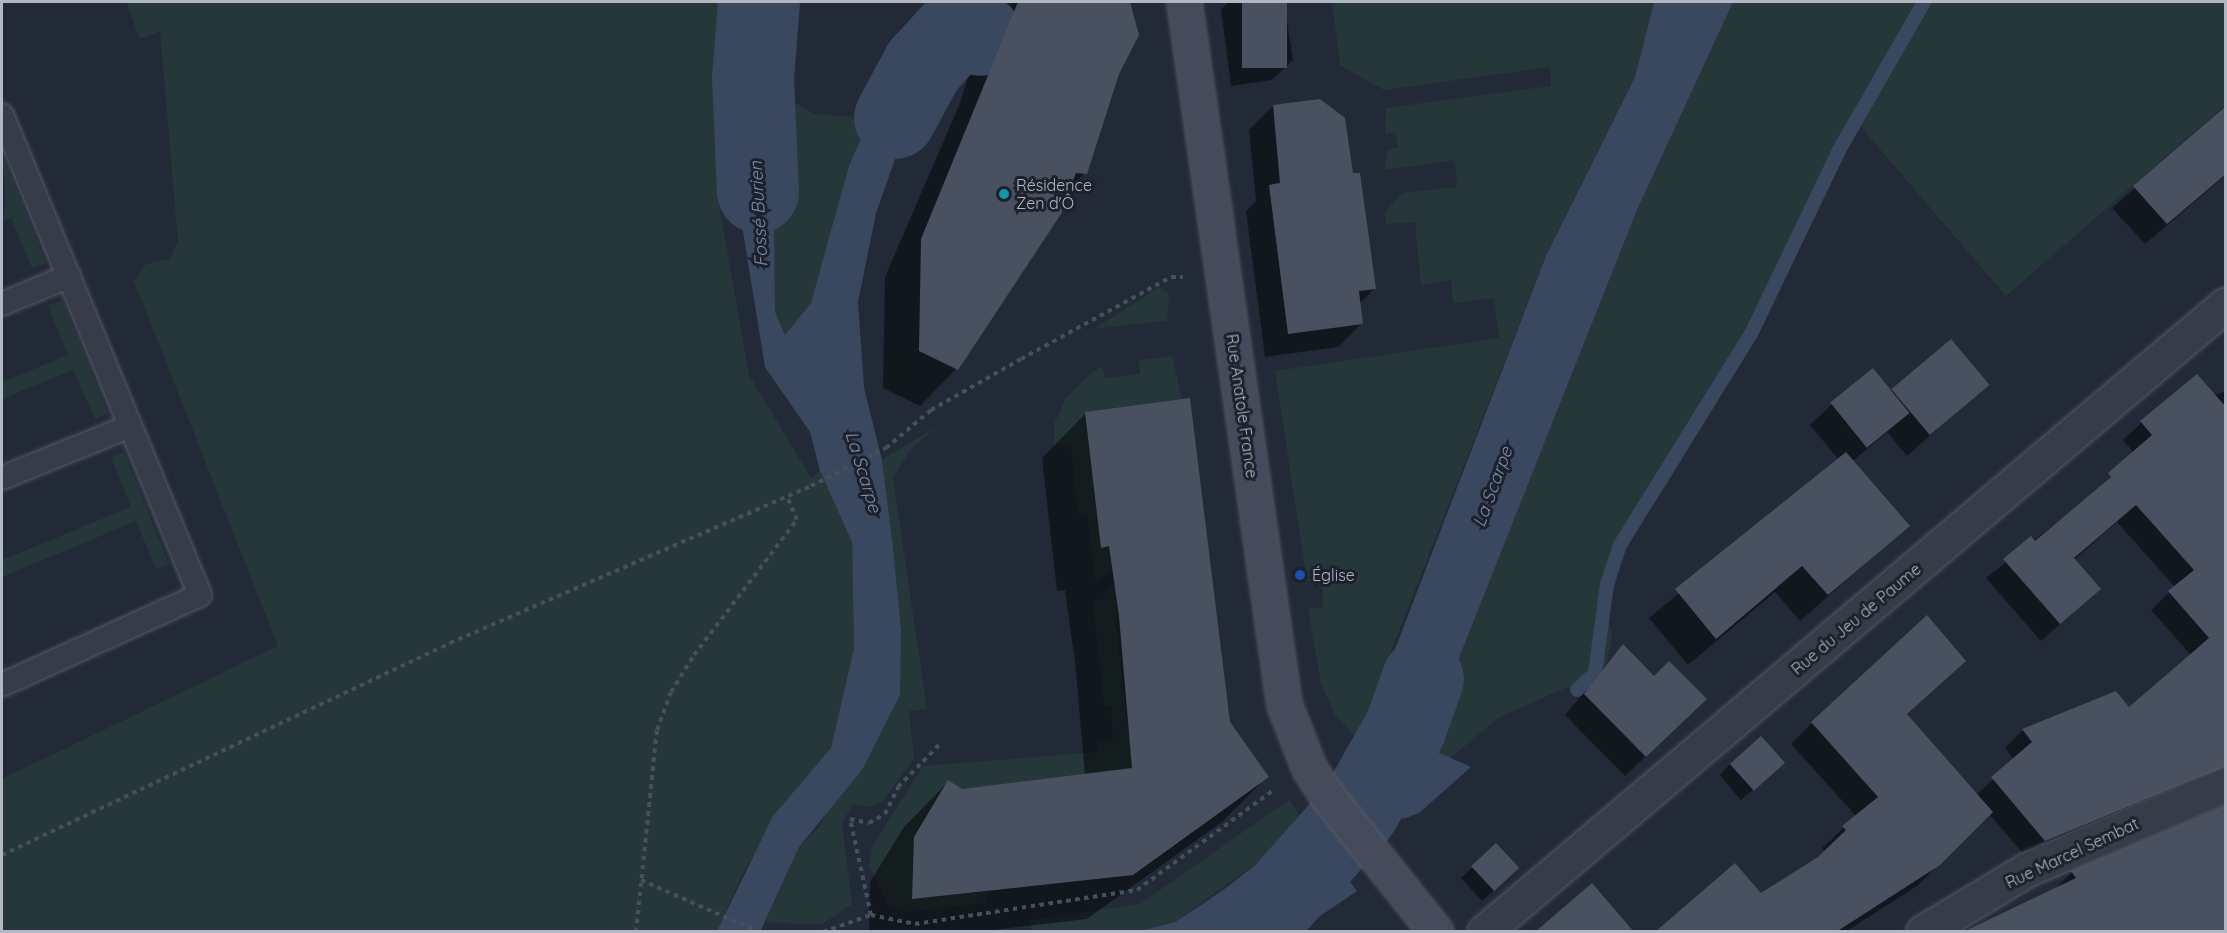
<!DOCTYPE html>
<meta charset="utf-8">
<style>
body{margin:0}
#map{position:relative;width:2227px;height:933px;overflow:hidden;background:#232a37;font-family:Quicksand,sans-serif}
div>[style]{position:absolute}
.green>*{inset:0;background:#263739}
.water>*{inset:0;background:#39475f}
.shadow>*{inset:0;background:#0007}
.stream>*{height:14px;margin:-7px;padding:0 7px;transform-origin:7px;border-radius:7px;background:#39475f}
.river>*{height:82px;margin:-41px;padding:0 41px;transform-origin:41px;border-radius:41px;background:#39475f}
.building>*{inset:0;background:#495161;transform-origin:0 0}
.path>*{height:4px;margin-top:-2px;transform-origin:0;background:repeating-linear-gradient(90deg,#425256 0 4.5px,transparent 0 9px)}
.roads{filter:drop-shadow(0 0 2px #545a65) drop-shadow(0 0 2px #545a65)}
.lane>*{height:22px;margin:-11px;padding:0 11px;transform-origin:11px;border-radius:11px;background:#363c48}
.street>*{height:33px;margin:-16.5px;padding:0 16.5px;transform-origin:16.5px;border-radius:16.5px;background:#363c48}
.secondary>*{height:33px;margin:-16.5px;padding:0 16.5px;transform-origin:16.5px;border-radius:16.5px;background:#454b5a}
.dots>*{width:16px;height:16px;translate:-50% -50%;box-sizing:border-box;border:3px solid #1c212c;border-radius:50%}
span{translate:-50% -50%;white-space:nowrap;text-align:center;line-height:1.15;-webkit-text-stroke:6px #1c212c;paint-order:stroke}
.poi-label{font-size:16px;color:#b1b7c4}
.left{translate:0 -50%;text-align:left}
.street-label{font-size:16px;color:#b1b7c4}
.water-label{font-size:18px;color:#7c8caa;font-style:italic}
.frame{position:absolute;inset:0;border:3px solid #b1b7c4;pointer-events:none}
</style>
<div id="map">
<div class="green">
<i style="clip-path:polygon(126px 2px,735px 2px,733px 72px,741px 133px,737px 195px,718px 199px,749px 375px,811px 478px,820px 471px,852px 542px,854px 648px,831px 748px,747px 865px,717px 931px,2px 932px,2px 779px,278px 646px,134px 281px,146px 264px,170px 259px,178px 241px,160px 31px,140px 39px)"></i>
<i style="clip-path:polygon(1332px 2px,1654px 2px,1635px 77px,1546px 256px,1379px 682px,1361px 743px,1335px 715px,1321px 684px,1308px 609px,1323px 607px,1322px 581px,1307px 581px,1275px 371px,1499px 338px,1494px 298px,1453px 303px,1451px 280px,1421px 285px,1415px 222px,1386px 224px,1385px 213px,1402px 193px,1457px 187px,1455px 160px,1384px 170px,1388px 150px,1398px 147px,1395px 133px,1385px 134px,1386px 108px,1551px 86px,1550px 67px,1384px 90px,1340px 65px)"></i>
<i style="clip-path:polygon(1733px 2px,2225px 2px,2225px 105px,2006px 296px,1860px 126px,1751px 342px,1668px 483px,1627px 539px,1608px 613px,1612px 639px,1603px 676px,1584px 694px,1567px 687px,1498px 718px,1449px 759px,1424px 746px,1637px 210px)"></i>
<i style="clip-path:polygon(753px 78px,814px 114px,867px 118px,811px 303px,785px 335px,775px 313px,774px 202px)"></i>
<i style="clip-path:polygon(2px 154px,46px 263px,32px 268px,11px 217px,2px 221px,6px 204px)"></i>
<i style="clip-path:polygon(1159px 287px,1169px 294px,1167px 321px,1096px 328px)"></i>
<i style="clip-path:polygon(62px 300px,108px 413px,95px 419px,73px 370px,2px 399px,2px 382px,68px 355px,48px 305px)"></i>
<i style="clip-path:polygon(1172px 356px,1182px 399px,1085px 412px,1101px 547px,1110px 546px,1112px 571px,1096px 582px,1087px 513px,1078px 513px,1071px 444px,1054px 446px,1054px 424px,1066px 398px,1090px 374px,1103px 366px,1105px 378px,1140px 374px,1139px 360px)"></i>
<i style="clip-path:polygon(936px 427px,910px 450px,893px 478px,927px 709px,909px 711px,914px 759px,883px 801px,871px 807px,853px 804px,842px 823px,852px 904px,821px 925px,765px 922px,799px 847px,820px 826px,901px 630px,882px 460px)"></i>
<i style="clip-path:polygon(124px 452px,169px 565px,156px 569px,136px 521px,2px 577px,2px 560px,131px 507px,111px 457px)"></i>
<i style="clip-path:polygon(1126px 584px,1131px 615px,1115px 617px,1127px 724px,1143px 725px,1149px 761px,1103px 793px,1100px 772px,962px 789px,948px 781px,918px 831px,912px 899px,990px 891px,985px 903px,907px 912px,888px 904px,869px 866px,872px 847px,923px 766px,1098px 752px,1098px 742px,1113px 740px,1111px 706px,1104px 706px,1093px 601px,1102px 599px,1112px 585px)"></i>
<i style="clip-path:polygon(1289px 800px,1303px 820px,1285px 842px,1175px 922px,1140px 931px,1032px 932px,1030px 920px,1140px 904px)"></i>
</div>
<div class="water">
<i style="clip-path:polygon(735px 2px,759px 2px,753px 78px,774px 202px,775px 312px,785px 335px,811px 303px,849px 166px,893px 66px,927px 20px,950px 5px,970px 16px,941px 76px,915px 103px,876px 213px,858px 302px,864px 388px,882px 460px,893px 548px,901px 630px,900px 695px,862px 770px,799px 847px,760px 932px,717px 931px,773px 816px,831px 748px,854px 648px,852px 542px,820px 471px,810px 432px,765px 367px,737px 195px,741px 133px,733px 72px)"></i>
<i style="clip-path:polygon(1654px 2px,1733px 2px,1637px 210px,1424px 746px,1471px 767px,1419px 813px,1403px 819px,1354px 756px,1546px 256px,1635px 77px)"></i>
<i style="clip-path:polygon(1303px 820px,1357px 891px,1298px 931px,1140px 931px,1175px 922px,1218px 894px,1285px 842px)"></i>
</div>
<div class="shadow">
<i style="clip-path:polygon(991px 2px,1128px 2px,1137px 35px,1118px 73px,1085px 173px,1068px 190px,956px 369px,920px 406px,883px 388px,885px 277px,960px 103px)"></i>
<i style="clip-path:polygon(1229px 2px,1284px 2px,1293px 60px,1272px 80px,1231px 86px,1221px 9px)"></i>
<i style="clip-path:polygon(1273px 106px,1352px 175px,1375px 288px,1359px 304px,1362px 323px,1338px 347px,1265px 357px,1246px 211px,1256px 201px,1249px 130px)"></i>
<i style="clip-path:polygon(2226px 108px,2226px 175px,2145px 244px,2112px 208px)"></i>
<i style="clip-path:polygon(1951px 341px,1987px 385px,1907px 456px,1887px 432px,1853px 461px,1908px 526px,1800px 621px,1775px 592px,1688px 665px,1649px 618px,1839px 460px,1810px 425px,1832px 404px,1873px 370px,1890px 391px)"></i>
<i style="clip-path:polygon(2226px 391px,2226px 747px,2188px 789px,2027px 858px,1989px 814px,1917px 886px,1845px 932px,1658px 932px,1761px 895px,1819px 858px,1826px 852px,1822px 848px,1856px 816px,1791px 744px,1812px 723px,1964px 661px,1906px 715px,1976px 795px,2014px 760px,2005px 748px,2023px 730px,2115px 693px,2129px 709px,2191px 655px,2151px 610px,2175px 587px,2117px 522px,2074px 560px,2099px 589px,2041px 641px,1986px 578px,2093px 494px,2134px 453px,2123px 440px,2142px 422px)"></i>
<i style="clip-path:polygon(1086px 413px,1228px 723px,1267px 777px,1223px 821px,1087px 919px,975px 932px,869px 932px,870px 882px,904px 827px,948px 782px,962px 791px,1085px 775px,1075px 662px,1065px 590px,1057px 591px,1042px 458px)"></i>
<i style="clip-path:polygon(1623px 646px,1686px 719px,1625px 776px,1565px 715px)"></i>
<i style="clip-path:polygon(1730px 764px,1772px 773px,1741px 800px,1720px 775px)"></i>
<i style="clip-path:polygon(2219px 809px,2053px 891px,2072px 872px)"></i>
<i style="clip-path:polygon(1496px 845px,1506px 879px,1482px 901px,1461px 878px)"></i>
</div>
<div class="stream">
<i style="left:1577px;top:690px;width:25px;rotate:-43deg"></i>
<i style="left:1595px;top:673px;width:90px;rotate:-82.3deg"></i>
<i style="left:1607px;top:584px;width:41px;rotate:-71.6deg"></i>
<i style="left:1620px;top:545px;width:248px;rotate:-58.2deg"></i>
<i style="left:1751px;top:334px;width:204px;rotate:-64.4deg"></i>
<i style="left:1839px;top:150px;width:171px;rotate:-60.1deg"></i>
</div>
<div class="river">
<i style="left:895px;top:118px;width:59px;rotate:-61.7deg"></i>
<i style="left:923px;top:66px;width:49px;rotate:-47.5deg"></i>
<i style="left:956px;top:30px;width:25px;rotate:11deg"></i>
<i style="left:758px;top:192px;width:114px;rotate:-92.5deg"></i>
<i style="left:753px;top:78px;width:76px;rotate:-85.5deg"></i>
<i style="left:1234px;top:932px;width:45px;rotate:-32.3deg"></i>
<i style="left:1272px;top:908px;width:131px;rotate:-48.4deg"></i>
<i style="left:1359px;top:810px;width:93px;rotate:-60.4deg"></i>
<i style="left:1405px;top:729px;width:53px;rotate:-70.2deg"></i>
</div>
<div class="building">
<i style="clip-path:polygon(1018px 2px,1130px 2px,1139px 35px,1119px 74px,1087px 174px,1076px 173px,1061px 214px,958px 370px,919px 351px,921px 239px)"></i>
<i style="left:1242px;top:2px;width:45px;height:66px"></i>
<i style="clip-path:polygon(1320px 99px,1345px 118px,1353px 173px,1360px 173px,1376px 289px,1359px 291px,1363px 324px,1288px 334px,1269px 185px,1280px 183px,1273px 105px)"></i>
<i style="clip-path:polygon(2226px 106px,2226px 174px,2167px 224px,2133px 186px)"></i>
<i style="left:1951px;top:339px;width:60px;height:78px;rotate:50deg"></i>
<i style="left:1873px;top:368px;width:58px;height:55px;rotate:51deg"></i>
<i style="clip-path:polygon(2197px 374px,2226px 407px,2226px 766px,2045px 841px,1991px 777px,2032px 742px,2022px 729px,2116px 691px,2129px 707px,2209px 638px,2168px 591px,2194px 570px,2136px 505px,2074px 558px,2101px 589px,2060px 624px,2003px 559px,2031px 536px,2035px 541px,2111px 477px,2108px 473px,2152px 435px,2140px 421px)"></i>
<i style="clip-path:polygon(1190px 398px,1230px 722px,1269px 777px,1133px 875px,912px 899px,914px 837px,948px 780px,962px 789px,1132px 768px,1119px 616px,1109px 546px,1101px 548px,1085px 412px)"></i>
<i style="clip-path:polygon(1846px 452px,1910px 526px,1828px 595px,1802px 566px,1716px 639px,1675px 589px)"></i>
<i style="clip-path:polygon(1927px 615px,1966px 661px,1907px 714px,1993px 812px,1940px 865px,1836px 932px,1655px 932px,1735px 863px,1761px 893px,1818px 857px,1846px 830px,1842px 826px,1878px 797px,1811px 722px)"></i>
<i style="clip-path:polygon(1623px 644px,1654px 676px,1669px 661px,1707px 699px,1646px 757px,1584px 694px)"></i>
<i style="left:1761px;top:736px;width:36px;height:42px;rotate:48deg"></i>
<i style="clip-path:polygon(2226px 805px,2226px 932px,1963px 932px,2076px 878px,2071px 871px)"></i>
<i style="left:1496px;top:843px;width:34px;height:34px;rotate:47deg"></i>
<i style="clip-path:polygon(1592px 883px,1634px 932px,1535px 932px)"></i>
</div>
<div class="path">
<i style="left:2px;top:855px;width:496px;rotate:-25.3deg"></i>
<i style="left:450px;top:643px;width:394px;rotate:-23.5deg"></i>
<i style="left:811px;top:486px;width:84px;rotate:-26.9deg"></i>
<i style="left:886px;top:448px;width:59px;rotate:-40.2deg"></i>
<i style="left:931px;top:410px;width:103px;rotate:-29.5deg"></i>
<i style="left:1021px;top:359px;width:171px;rotate:-28.7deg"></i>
<i style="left:1171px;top:277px;width:12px"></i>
<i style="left:641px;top:880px;width:129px;rotate:23.8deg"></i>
<i style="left:871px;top:915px;width:98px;rotate:-102.3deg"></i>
<i style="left:850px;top:819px;width:19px;rotate:12deg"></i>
<i style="left:869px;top:823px;width:18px;rotate:-29deg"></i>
<i style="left:885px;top:814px;width:30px;rotate:-64deg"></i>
<i style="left:898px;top:787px;width:62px;rotate:-45.7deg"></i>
<i style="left:636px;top:932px;width:203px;rotate:-84.1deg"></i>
<i style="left:657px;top:730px;width:40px;rotate:-69.8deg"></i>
<i style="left:671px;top:692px;width:44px;rotate:-58.1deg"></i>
<i style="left:694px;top:655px;width:170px;rotate:-52.7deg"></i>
<i style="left:797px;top:520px;width:26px;rotate:-113deg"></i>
<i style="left:823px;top:932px;width:51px;rotate:-19.5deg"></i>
<i style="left:871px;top:915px;width:45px;rotate:11.6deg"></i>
<i style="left:915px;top:924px;width:225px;rotate:-8.7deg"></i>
<i style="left:1137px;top:890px;width:171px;rotate:-36.2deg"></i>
</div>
<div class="roads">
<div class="lane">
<i style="left:2px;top:115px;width:519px;rotate:67.58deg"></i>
<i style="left:200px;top:595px;width:217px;rotate:155.6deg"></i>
<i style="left:2px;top:304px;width:73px;rotate:-22.7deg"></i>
<i style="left:2px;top:478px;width:138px;rotate:-22.1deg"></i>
</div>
<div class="street">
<i style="left:1484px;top:932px;width:972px;rotate:-40.24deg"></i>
<i style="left:1923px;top:932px;width:122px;rotate:-31deg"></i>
<i style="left:2028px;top:869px;width:215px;rotate:-23.2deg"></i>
</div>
<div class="secondary">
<i style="left:1184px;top:2px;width:709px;rotate:81.89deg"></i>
<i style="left:1284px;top:704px;width:69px;rotate:68.7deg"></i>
<i style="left:1309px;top:768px;width:30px;rotate:57deg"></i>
<i style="left:1325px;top:793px;width:178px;rotate:51.4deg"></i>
</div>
</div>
<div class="dots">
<i style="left:1004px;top:194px;background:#0f9aa8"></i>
<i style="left:1300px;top:575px;background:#1a4fb4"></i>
</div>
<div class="poi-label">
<span class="left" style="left:1016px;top:194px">Résidence<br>Zen d'Ô</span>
<span class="left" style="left:1312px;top:575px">Église</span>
</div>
<div class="street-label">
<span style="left:1242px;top:406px;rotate:82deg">Rue Anatole France</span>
<span style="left:1856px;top:619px;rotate:-40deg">Rue du Jeu de Paume</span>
<span style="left:2072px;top:853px;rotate:-25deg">Rue Marcel Sembat</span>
</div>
<div class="water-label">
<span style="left:759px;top:214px;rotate:-93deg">Fossé Burien</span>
<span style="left:863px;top:472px;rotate:73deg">La Scarpe</span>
<span style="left:1493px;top:487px;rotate:-70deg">La Scarpe</span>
</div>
<div class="frame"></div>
</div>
